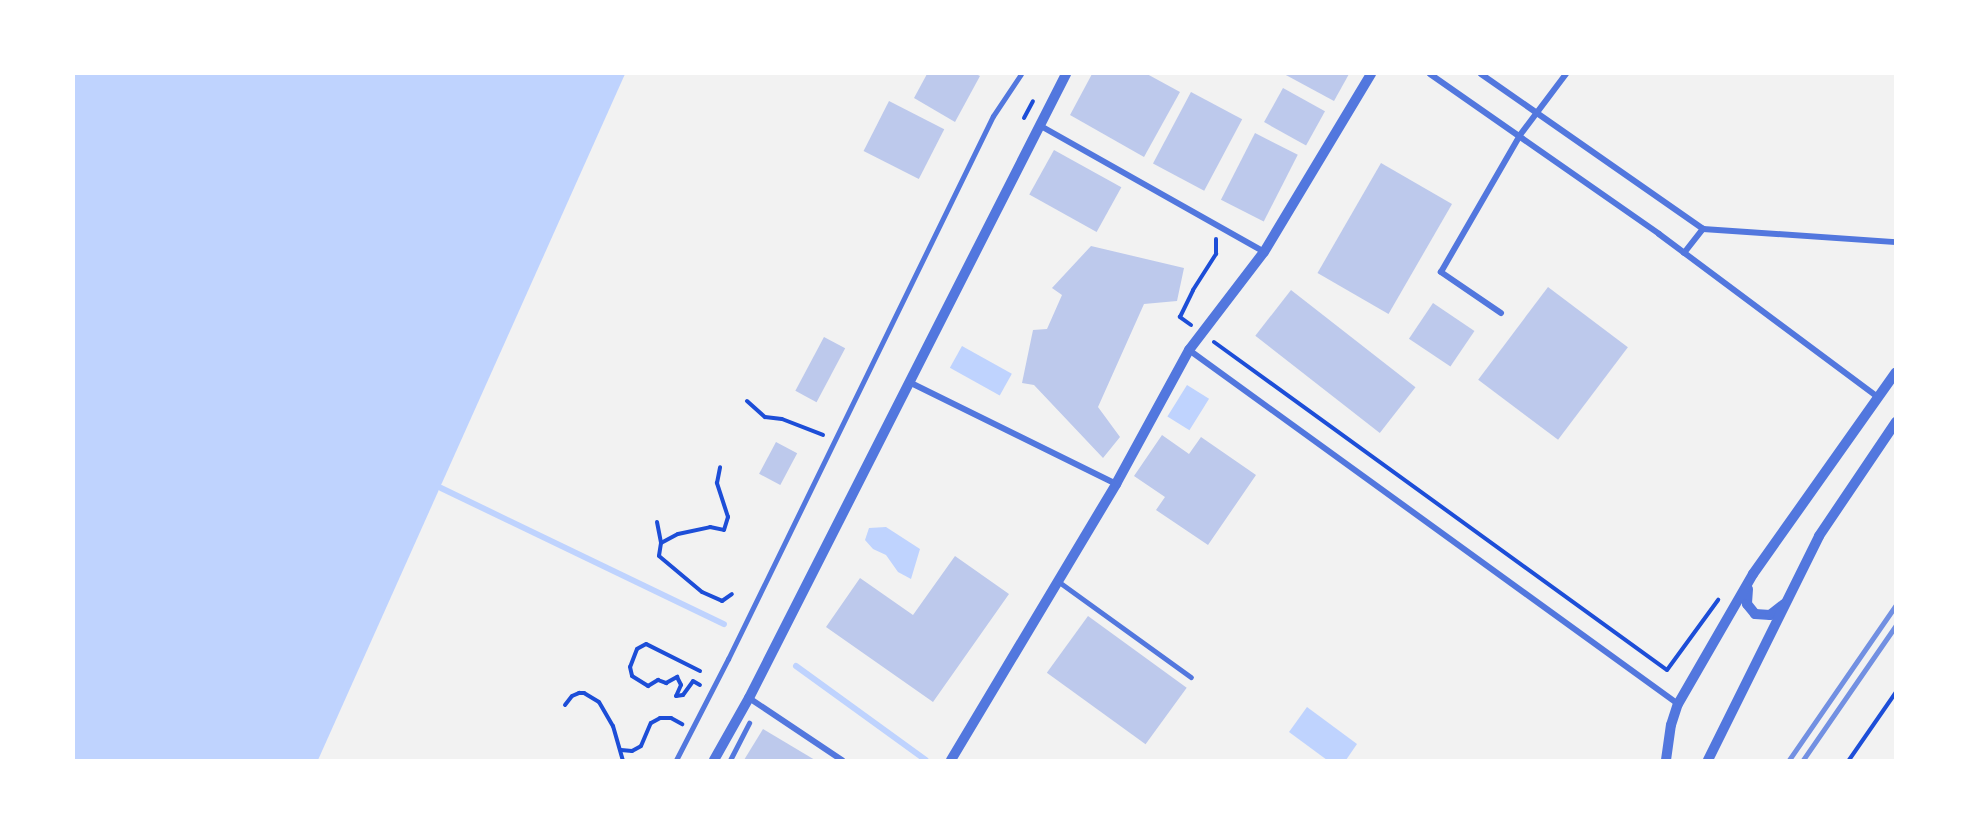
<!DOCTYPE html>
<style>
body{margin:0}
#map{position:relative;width:1969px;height:834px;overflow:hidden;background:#f2f2f2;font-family:Raleway,sans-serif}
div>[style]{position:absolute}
.water>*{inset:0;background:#bfd3fe;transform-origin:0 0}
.stream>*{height:6px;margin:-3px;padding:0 3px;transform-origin:3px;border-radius:3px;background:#bfd3fe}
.building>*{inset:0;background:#bdc9ec;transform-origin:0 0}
.path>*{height:4px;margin:-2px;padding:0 2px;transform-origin:2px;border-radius:2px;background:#1d4ed8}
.service>*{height:4.5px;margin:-2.25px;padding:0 2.25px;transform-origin:2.25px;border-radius:2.25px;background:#5277de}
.pedestrian>*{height:5px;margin:-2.5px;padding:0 2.5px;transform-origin:2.5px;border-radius:2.5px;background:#5277de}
.minor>*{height:6px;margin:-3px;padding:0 3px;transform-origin:3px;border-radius:3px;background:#5277de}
.tertiary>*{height:10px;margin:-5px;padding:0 5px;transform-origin:5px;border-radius:5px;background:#5277de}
.rail>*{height:4.5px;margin:-2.25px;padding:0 2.25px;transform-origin:2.25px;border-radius:2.25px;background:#7290e2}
span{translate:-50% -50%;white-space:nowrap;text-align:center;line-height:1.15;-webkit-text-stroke:4.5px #fff;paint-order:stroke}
.frame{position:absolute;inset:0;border:75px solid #fff;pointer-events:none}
</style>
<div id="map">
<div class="water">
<i style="clip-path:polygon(74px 74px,625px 74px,318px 760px,74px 760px)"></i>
<i style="left:962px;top:346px;width:57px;height:25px;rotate:29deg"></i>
<i style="left:1187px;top:385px;width:26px;height:37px;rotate:32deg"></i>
<i style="clip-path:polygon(886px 527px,920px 549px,911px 579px,898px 572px,886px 555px,873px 549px,865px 540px,869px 528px)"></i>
<i style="clip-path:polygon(1307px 707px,1357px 744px,1346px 760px,1327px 760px,1289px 732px)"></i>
</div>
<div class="stream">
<i style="left:441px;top:488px;width:314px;rotate:25.7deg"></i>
<i style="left:796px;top:666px;width:160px;rotate:35.9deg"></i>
</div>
<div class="building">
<i style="clip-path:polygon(927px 74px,976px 74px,980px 76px,955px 122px,914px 98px)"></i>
<i style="clip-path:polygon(1092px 74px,1147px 74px,1180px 92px,1144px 157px,1070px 115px)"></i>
<i style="clip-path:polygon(1284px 74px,1349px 74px,1334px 101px)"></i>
<i style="left:1283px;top:88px;width:48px;height:39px;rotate:29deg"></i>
<i style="left:1191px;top:92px;width:58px;height:81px;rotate:28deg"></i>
<i style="left:889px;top:101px;width:62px;height:56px;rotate:27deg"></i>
<i style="left:1255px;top:133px;width:48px;height:75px;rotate:27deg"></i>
<i style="left:1054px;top:150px;width:77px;height:51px;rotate:29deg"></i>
<i style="left:1381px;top:163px;width:82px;height:127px;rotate:30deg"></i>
<i style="clip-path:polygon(1091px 246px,1184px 268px,1177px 301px,1144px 304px,1098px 407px,1120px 437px,1103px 458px,1034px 385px,1022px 383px,1033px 330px,1047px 329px,1062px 295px,1052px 288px)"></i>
<i style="left:1548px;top:287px;width:100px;height:116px;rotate:37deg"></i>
<i style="left:1291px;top:290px;width:158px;height:58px;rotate:38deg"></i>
<i style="left:1433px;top:303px;width:50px;height:43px;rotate:34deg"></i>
<i style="left:824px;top:337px;width:24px;height:61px;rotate:28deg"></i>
<i style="clip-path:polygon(1162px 435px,1189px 454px,1201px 437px,1256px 475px,1208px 545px,1156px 510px,1165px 497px,1134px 476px)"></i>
<i style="left:776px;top:442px;width:24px;height:36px;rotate:28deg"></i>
<i style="clip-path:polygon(955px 556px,1009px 594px,933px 702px,826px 627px,860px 578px,913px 615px)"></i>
<i style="left:1088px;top:616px;width:122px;height:70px;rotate:36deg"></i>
<i style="clip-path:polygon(763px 729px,815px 760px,744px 760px)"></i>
</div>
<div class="path">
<i style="left:1024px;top:118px;width:19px;rotate:-62deg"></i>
<i style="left:1191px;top:325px;width:14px;rotate:-144deg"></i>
<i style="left:1180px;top:317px;width:30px;rotate:-64deg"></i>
<i style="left:1193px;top:290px;width:43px;rotate:-57.4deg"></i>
<i style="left:1216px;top:254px;width:15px;rotate:-90deg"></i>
<i style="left:1214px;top:342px;width:559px;rotate:35.91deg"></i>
<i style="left:1667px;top:670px;width:87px;rotate:-53.9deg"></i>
<i style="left:747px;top:401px;width:24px;rotate:42deg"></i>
<i style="left:765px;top:417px;width:17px;rotate:7deg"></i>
<i style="left:782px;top:419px;width:44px;rotate:21.3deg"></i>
<i style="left:657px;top:522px;width:21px;rotate:79deg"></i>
<i style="left:661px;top:543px;width:19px;rotate:-28deg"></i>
<i style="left:678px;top:534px;width:33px;rotate:-12deg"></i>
<i style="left:710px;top:527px;width:14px;rotate:12deg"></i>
<i style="left:724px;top:530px;width:14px;rotate:-73deg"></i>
<i style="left:728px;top:517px;width:36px;rotate:-108deg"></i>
<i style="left:717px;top:483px;width:16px;rotate:-79deg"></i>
<i style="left:661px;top:543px;width:13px;rotate:99deg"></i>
<i style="left:659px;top:556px;width:56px;rotate:39.9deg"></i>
<i style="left:702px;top:592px;width:22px;rotate:24deg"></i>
<i style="left:722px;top:601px;width:12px;rotate:-35deg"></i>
<i style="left:700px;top:671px;width:60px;rotate:-153.4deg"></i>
<i style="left:646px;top:644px;width:10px;rotate:151deg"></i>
<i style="left:637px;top:649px;width:19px;rotate:111deg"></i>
<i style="left:630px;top:667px;width:9px;rotate:77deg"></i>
<i style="left:632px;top:676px;width:19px;rotate:32deg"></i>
<i style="left:648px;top:686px;width:12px;rotate:-31deg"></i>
<i style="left:658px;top:680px;width:9px;rotate:21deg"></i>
<i style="left:666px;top:683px;width:13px;rotate:-29deg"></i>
<i style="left:677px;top:677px;width:9px;rotate:63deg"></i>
<i style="left:681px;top:685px;width:12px;rotate:114deg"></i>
<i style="left:676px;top:696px;width:7px;rotate:-8deg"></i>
<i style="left:683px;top:695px;width:17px;rotate:-54deg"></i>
<i style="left:693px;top:681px;width:8px;rotate:30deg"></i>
<i style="left:565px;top:705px;width:11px;rotate:-52deg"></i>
<i style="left:572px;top:696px;width:8px;rotate:-23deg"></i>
<i style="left:579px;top:693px;width:5px"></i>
<i style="left:584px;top:693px;width:17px;rotate:31deg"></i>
<i style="left:599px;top:702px;width:28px;rotate:60deg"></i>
<i style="left:613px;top:726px;width:35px;rotate:74deg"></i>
<i style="left:621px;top:750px;width:11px;rotate:5deg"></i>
<i style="left:632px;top:751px;width:10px;rotate:-29deg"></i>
<i style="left:641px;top:746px;width:25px;rotate:-67deg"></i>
<i style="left:651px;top:723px;width:10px;rotate:-29deg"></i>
<i style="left:660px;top:718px;width:11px"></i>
<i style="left:671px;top:718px;width:13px;rotate:29deg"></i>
<i style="left:1849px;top:760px;width:83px;rotate:-55.3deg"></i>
</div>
<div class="service">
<i style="left:1058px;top:581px;width:164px;rotate:35.8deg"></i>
</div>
<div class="pedestrian">
<i style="left:676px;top:760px;width:114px;rotate:-62.8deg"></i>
<i style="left:728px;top:659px;width:604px;rotate:-63.99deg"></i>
<i style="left:993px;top:116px;width:50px;rotate:-56.3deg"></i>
<i style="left:730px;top:760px;width:42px;rotate:-62.8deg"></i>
</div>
<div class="minor">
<i style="left:1430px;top:74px;width:279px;rotate:34.9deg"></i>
<i style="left:1659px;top:234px;width:273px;rotate:36.7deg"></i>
<i style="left:1481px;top:74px;width:271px;rotate:34.9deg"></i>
<i style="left:1039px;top:125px;width:258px;rotate:29.4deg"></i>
<i style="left:1684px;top:253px;width:31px;rotate:-52deg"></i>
<i style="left:1703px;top:229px;width:193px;rotate:3.9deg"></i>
<i style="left:1501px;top:313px;width:73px;rotate:-145.7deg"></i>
<i style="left:1441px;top:272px;width:158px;rotate:-60deg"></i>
<i style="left:1520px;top:135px;width:76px;rotate:-53deg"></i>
<i style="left:1189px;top:350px;width:604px;rotate:35.9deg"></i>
<i style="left:909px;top:382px;width:231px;rotate:26.2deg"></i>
<i style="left:749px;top:698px;width:112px;rotate:33.7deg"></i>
</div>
<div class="tertiary">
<i style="left:1748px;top:589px;width:15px;rotate:94deg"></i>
<i style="left:1747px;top:604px;width:13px;rotate:51deg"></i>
<i style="left:1755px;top:614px;width:15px;rotate:4deg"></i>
<i style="left:1770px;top:615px;width:18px;rotate:-38deg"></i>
<i style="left:714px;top:760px;width:71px;rotate:-60.6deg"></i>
<i style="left:749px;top:698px;width:700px;rotate:-63.07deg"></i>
<i style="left:951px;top:760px;width:322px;rotate:-59.1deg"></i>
<i style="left:1116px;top:484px;width:153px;rotate:-61.4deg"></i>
<i style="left:1189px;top:350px;width:123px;rotate:-52.6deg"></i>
<i style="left:1264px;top:252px;width:208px;rotate:-59deg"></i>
<i style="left:1666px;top:760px;width:35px;rotate:-82deg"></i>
<i style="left:1671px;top:725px;width:22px;rotate:-72deg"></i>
<i style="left:1678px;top:704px;width:150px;rotate:-60deg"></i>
<i style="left:1753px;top:574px;width:247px;rotate:-54.7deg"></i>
<i style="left:1708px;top:760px;width:250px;rotate:-63.6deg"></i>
<i style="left:1819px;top:536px;width:138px;rotate:-56deg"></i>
</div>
<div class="rail">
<i style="left:1789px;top:760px;width:188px;rotate:-55.4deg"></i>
<i style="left:1803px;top:760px;width:164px;rotate:-55.4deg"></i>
</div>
<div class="frame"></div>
</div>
